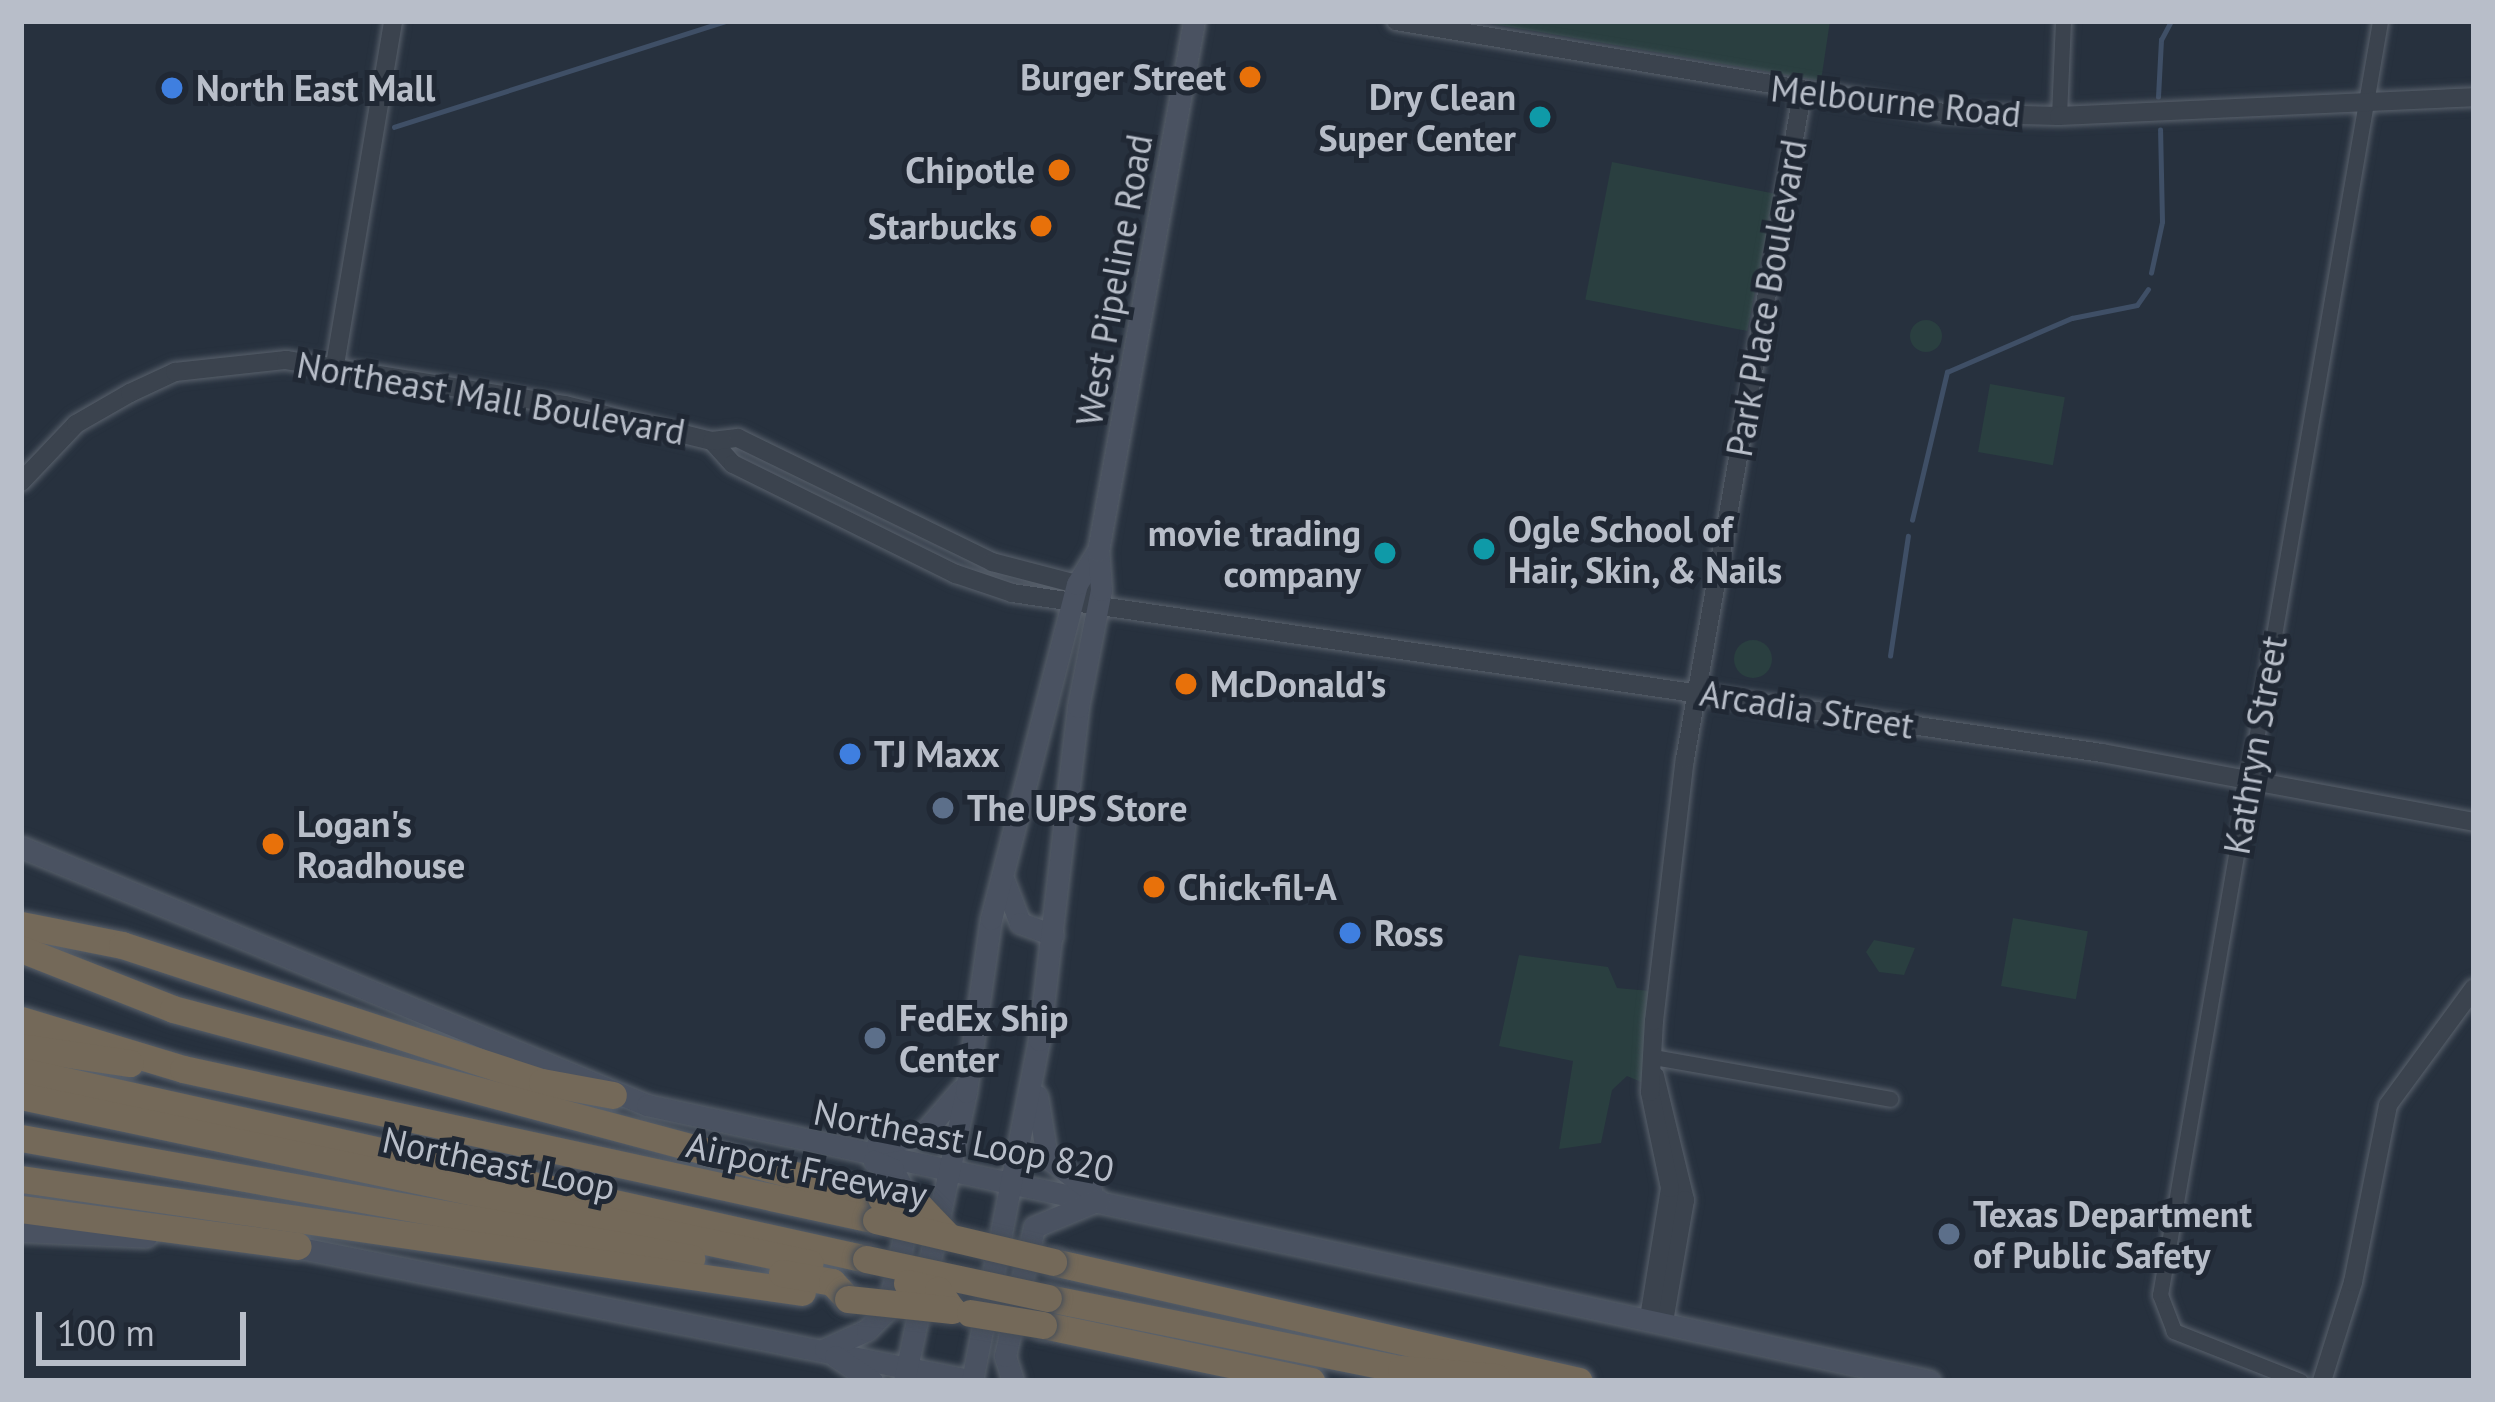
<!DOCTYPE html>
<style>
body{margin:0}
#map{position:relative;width:2495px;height:1402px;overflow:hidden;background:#27313e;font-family:"PT Sans",sans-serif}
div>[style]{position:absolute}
.green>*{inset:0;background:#2a3f40;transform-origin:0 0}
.round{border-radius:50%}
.stream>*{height:4.5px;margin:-2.25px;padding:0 2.25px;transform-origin:2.25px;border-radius:2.25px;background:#3f4f66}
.roads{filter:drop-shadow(0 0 3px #59616c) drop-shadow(0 0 3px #59616c)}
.minor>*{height:15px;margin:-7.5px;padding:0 7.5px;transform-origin:7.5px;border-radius:7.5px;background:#3b434e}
.tertiary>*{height:18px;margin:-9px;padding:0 9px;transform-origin:9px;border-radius:9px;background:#3b434e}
.secondary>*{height:21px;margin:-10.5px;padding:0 10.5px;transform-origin:10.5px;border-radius:10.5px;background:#4a5261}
.motorway>*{height:27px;margin:-13.5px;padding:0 13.5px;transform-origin:13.5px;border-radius:13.5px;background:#746959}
.bridges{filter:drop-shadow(0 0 3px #464e59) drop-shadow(0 0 3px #464e59)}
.motorway-bridge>*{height:27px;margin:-13.5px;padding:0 13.5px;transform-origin:13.5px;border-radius:13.5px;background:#746959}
.dots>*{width:33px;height:33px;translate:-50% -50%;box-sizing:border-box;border:6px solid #202834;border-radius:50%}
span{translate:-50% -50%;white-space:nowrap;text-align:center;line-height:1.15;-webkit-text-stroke:10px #202834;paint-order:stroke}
.poi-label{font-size:36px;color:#b8bec9;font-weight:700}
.right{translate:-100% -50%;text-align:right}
.left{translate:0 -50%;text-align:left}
.street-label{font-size:36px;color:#b8bec9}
.frame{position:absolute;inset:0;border:24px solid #b8bec9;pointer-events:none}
.scale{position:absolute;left:36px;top:1312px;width:210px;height:54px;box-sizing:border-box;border:6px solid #b8bec9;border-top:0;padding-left:15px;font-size:36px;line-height:42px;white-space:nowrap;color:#b8bec9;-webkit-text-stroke:9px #202834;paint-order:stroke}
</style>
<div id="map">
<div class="green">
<i style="clip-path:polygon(1476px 21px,1830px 21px,1821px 81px)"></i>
<i style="left:1612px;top:162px;width:165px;height:140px;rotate:11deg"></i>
<i class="round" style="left:1910px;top:320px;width:32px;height:32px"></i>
<i style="left:1990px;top:384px;width:76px;height:69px;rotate:10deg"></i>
<i class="round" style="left:1734px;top:640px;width:38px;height:38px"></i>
<i style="left:2013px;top:918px;width:76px;height:69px;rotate:10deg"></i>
<i style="clip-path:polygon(1874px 940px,1915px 948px,1904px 975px,1879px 972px,1866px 952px)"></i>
<i style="clip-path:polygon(1519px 955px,1608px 967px,1617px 988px,1650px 991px,1641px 1082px,1627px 1076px,1612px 1090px,1601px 1143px,1559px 1149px,1573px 1061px,1499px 1046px)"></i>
</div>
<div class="stream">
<i style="left:2158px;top:97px;width:57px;rotate:-87deg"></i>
<i style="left:2161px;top:40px;width:21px;rotate:-62deg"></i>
<i style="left:394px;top:127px;width:349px;rotate:-17.7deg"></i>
<i style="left:2151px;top:273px;width:52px;rotate:-77.8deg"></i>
<i style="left:2162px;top:222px;width:92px;rotate:-91.2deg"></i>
<i style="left:1912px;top:520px;width:152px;rotate:-76.7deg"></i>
<i style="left:1947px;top:372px;width:136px;rotate:-23.4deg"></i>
<i style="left:2072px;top:318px;width:66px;rotate:-11.3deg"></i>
<i style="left:2137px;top:305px;width:19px;rotate:-55deg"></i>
<i style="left:1890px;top:656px;width:121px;rotate:-81.5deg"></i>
</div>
<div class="roads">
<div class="minor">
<i style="left:2059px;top:116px;width:95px;rotate:-87.6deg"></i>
<i style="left:1653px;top:1057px;width:241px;rotate:10deg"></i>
<i style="left:2300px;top:1381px;width:136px;rotate:-158.4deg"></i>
<i style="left:2174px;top:1331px;width:39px;rotate:-111deg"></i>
<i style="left:2160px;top:1295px;width:1293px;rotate:-80.2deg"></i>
</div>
<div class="tertiary">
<i style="left:1396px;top:21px;width:556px;rotate:9.53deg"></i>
<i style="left:1944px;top:113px;width:115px;rotate:1.5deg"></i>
<i style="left:2059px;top:116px;width:415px;rotate:-2.6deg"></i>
<i style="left:335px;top:365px;width:349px;rotate:-80.4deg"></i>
<i style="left:712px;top:441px;width:31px;rotate:48deg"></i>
<i style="left:733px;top:464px;width:249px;rotate:26.3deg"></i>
<i style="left:956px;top:574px;width:59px;rotate:18.7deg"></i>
<i style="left:1012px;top:593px;width:1102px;rotate:8.35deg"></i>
<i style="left:2102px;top:753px;width:378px;rotate:10.5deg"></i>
<i style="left:21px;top:482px;width:80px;rotate:-46.5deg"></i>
<i style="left:76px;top:424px;width:62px;rotate:-29.9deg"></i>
<i style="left:130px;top:393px;width:50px;rotate:-25deg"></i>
<i style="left:175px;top:372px;width:112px;rotate:-6.2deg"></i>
<i style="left:286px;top:360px;width:283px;rotate:9.2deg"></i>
<i style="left:565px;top:405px;width:151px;rotate:13.8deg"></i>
<i style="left:712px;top:441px;width:26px;rotate:-7deg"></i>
<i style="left:738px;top:438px;width:283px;rotate:26deg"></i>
<i style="left:992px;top:562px;width:99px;rotate:14.6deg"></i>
<i style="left:1655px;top:1076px;width:128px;rotate:76.4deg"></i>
<i style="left:1685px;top:1200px;width:123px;rotate:99.8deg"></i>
<i style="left:1649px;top:1318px;width:132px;rotate:-80.8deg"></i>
<i style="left:1670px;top:1188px;width:98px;rotate:-101.8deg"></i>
<i style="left:1650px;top:1092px;width:71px;rotate:-86.8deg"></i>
<i style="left:1654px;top:1021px;width:264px;rotate:-83.3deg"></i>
<i style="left:1685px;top:759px;width:675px;rotate:-80.02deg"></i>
<i style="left:2322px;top:1381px;width:104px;rotate:-72.6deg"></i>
<i style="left:2353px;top:1282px;width:180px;rotate:-78.8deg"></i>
<i style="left:2388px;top:1105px;width:145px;rotate:-53.7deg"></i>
</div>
<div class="secondary">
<i style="left:21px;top:847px;width:677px;rotate:22.4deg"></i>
<i style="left:647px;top:1105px;width:1312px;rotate:12.14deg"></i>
<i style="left:1004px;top:881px;width:45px;rotate:69.1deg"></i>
<i style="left:1020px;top:923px;width:35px;rotate:20deg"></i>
<i style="left:1037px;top:1096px;width:62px;rotate:80.7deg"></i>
<i style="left:1047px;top:1157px;width:56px;rotate:37.7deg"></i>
<i style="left:877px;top:1144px;width:46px;rotate:-11.3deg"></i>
<i style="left:922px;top:1135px;width:60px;rotate:-49.1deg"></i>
<i style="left:21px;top:1231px;width:125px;rotate:2.7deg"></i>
<i style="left:285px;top:1245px;width:701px;rotate:11.18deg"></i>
<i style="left:825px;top:1349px;width:46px;rotate:-24.3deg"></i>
<i style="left:867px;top:1330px;width:30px;rotate:-45deg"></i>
<i style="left:888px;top:1309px;width:107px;rotate:-77.5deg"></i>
<i style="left:911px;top:1205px;width:40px;rotate:-116.6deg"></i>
<i style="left:893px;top:1169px;width:21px;rotate:-157deg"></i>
<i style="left:835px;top:1356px;width:45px;rotate:34deg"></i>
<i style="left:904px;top:1381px;width:296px;rotate:-77.9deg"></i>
<i style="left:966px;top:1092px;width:175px;rotate:-81.8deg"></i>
<i style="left:991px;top:919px;width:346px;rotate:-75.6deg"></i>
<i style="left:1077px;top:584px;width:39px;rotate:-58deg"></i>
<i style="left:972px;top:1381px;width:348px;rotate:-78.9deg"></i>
<i style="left:1039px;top:1040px;width:335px;rotate:-83.3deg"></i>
<i style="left:1078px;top:707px;width:119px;rotate:-78.9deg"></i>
<i style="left:1101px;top:590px;width:39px;rotate:-94deg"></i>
<i style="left:1098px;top:551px;width:539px;rotate:-79.73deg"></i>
<i style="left:1013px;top:1381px;width:26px;rotate:-108deg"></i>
<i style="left:1005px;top:1356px;width:132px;rotate:-77.3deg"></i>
<i style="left:1034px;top:1227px;width:70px;rotate:-22.6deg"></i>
</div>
<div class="motorway">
<i style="left:21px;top:925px;width:103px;rotate:11.2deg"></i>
<i style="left:122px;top:945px;width:442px;rotate:18.1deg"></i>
<i style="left:542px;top:1082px;width:72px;rotate:10.4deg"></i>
<i style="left:21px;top:949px;width:163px;rotate:21.5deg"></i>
<i style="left:173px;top:1009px;width:733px;rotate:14.95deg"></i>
<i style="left:21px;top:1020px;width:169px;rotate:16.8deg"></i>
<i style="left:183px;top:1069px;width:709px;rotate:12.29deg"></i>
<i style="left:21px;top:1047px;width:110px;rotate:8.4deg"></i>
<i style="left:21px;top:1071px;width:866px;rotate:12.54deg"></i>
<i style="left:21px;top:1096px;width:806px;rotate:11.97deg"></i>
<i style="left:21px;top:1138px;width:681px;rotate:10.15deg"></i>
<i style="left:21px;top:1179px;width:789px;rotate:8.23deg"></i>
<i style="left:21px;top:1209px;width:279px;rotate:7.6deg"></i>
<i style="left:1053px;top:1262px;width:539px;rotate:12.75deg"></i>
<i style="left:782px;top:1273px;width:51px;rotate:10.2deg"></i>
<i style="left:832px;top:1282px;width:23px;rotate:47deg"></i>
<i style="left:1048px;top:1298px;width:360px;rotate:11.4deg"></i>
<i style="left:1401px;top:1369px;width:95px;rotate:4.8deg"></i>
<i style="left:1043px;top:1325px;width:274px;rotate:11.8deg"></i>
</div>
</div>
<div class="bridges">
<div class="motorway-bridge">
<i style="left:881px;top:1198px;width:40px;rotate:13deg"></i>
<i style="left:920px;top:1207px;width:40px;rotate:46deg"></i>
<i style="left:876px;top:1220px;width:182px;rotate:13.3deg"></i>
<i style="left:866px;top:1259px;width:186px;rotate:12.1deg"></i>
<i style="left:907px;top:1283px;width:32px;rotate:13deg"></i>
<i style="left:938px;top:1290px;width:24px;rotate:55deg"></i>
<i style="left:848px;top:1299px;width:105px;rotate:6deg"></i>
<i style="left:970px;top:1313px;width:74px;rotate:9.3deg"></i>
</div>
</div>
<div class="dots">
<i style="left:1250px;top:77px;background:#e8710a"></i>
<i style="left:172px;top:88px;background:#3f7fe0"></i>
<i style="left:1540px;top:117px;background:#0f9aa8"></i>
<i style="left:1059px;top:170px;background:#e8710a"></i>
<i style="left:1041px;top:226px;background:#e8710a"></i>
<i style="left:1484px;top:549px;background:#0f9aa8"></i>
<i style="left:1385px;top:553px;background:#0f9aa8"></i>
<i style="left:1186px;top:684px;background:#e8710a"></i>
<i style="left:850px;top:754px;background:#3f7fe0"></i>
<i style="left:943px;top:808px;background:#5c6f8a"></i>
<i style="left:273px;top:844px;background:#e8710a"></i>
<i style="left:1154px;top:887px;background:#e8710a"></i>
<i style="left:1350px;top:933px;background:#3f7fe0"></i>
<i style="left:875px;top:1038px;background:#5c6f8a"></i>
<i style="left:1949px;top:1234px;background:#5c6f8a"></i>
</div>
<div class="poi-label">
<span class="right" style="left:1226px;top:77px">Burger Street</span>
<span class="left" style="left:196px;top:88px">North East Mall</span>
<span class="right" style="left:1516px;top:117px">Dry Clean<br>Super Center</span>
<span class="right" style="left:1035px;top:170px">Chipotle</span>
<span class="right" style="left:1017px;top:226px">Starbucks</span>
<span class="left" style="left:1508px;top:549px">Ogle School of<br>Hair, Skin, &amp; Nails</span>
<span class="right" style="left:1361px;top:553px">movie trading<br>company</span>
<span class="left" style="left:1210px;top:684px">McDonald's</span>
<span class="left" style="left:874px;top:754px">TJ Maxx</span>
<span class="left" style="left:967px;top:808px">The UPS Store</span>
<span class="left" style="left:297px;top:844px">Logan's<br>Roadhouse</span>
<span class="left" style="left:1178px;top:887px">Chick-fil-A</span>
<span class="left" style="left:1374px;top:933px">Ross</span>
<span class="left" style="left:899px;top:1038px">FedEx Ship<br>Center</span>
<span class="left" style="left:1973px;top:1234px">Texas Department<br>of Public Safety</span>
</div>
<div class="street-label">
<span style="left:1896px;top:101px;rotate:6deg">Melbourne Road</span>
<span style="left:1114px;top:280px;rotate:-80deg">West Pipeline Road</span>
<span style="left:1766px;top:298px;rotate:-80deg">Park Place Boulevard</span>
<span style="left:491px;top:398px;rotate:10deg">Northeast Mall Boulevard</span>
<span style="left:1807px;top:709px;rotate:9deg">Arcadia Street</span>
<span style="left:2255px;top:745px;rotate:-80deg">Kathryn Street</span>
<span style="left:964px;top:1140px;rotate:11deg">Northeast Loop 820</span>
<span style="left:499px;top:1163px;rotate:12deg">Northeast Loop</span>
<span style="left:807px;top:1169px;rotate:12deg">Airport Freeway</span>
</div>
<div class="frame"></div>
<div class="scale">100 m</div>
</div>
